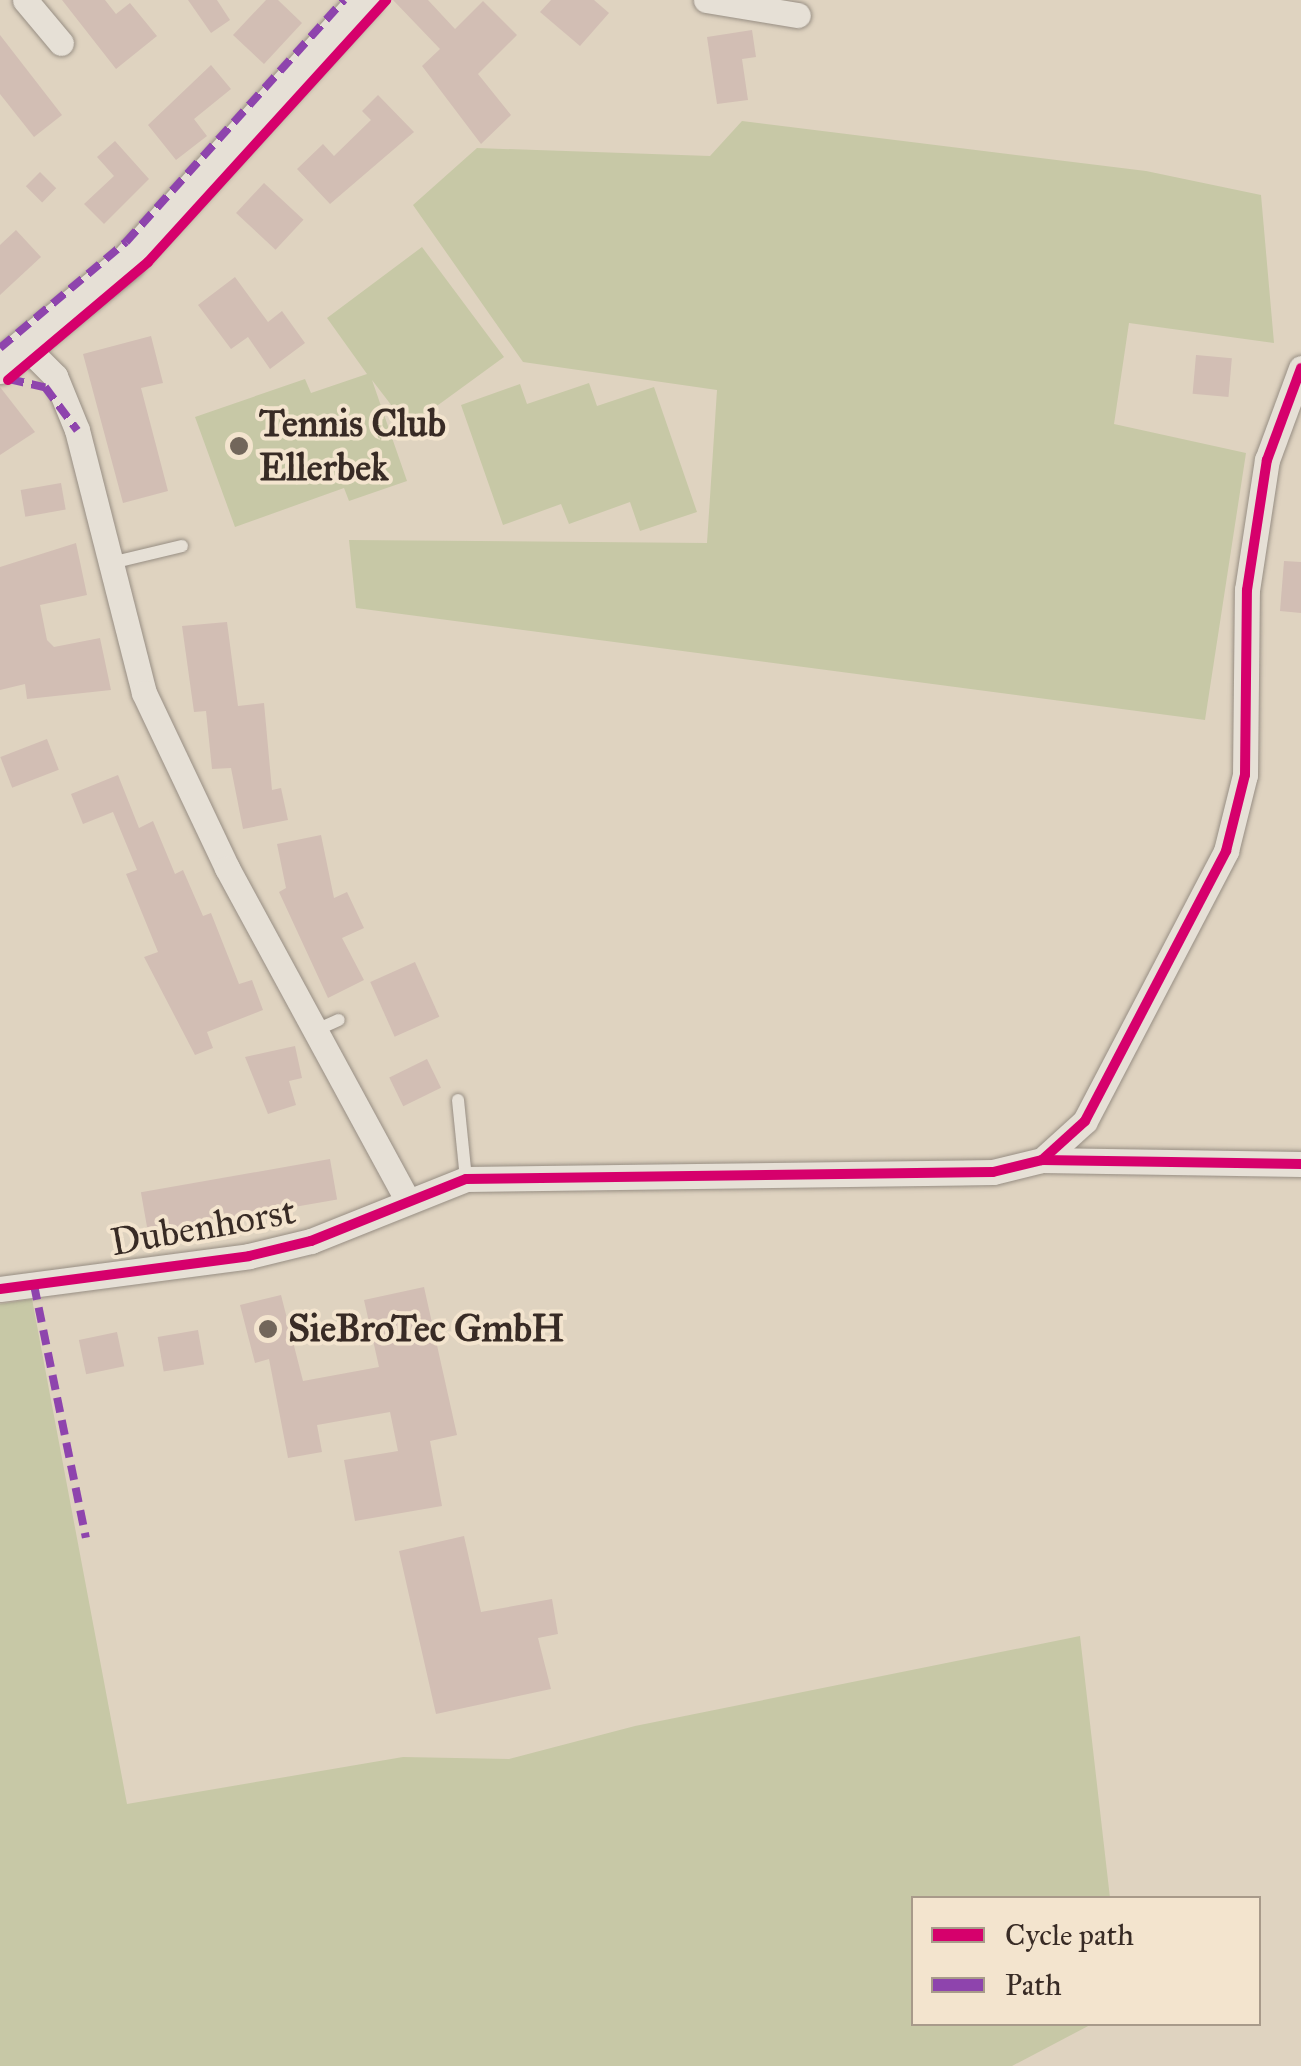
<!DOCTYPE html>
<style>
body{margin:0}
#map{position:relative;width:1301px;height:2066px;overflow:hidden;background:#dfd3c0;font-family:"IM FELL Great Primer",serif}
div>[style]{position:absolute}
.green>*{inset:0;background:#c7c8a6}
.building>*{inset:0;background:#d2beb4;transform-origin:0 0}
.roads{filter:drop-shadow(0 0 2px #978e83) drop-shadow(0 0 2px #978e83)}
.lane>*{height:12px;margin:-6px;padding:0 6px;transform-origin:6px;border-radius:6px;background:#e6e0d6}
.street>*{height:25px;margin:-12.5px;padding:0 12.5px;transform-origin:12.5px;border-radius:12.5px;background:#e6e0d6}
.secondary>*{height:35px;margin:-17.5px;padding:0 17.5px;transform-origin:17.5px;border-radius:17.5px;background:#e6e0d6}
.quiet>*{height:8px;margin-top:-4px;transform-origin:0;background:repeating-linear-gradient(90deg,#8e44ad 0 15px,transparent 0 23px)}
.cycleway>*{height:10px;margin:-5px;padding:0 5px;transform-origin:5px;border-radius:5px;background:#d6006c}
.dots>*{width:28px;height:28px;translate:-50% -50%;box-sizing:border-box;border:5px solid #f3e4ce;border-radius:50%}
span{translate:-50% -50%;white-space:nowrap;text-align:center;line-height:1.15;-webkit-text-stroke:8px #f3e4ce;paint-order:stroke}
.poi-label{font-size:38px;color:#382b25;font-weight:700}
.left{translate:0 -50%;text-align:left}
.street-label{font-size:38px;color:#382b25}
.legend{position:absolute;left:911px;top:1896px;width:350px;height:130px;box-sizing:border-box;background:#f3e4ce;border:2px solid #a89a8a;margin:0;padding:12px 18px;list-style:none;font-size:30px;color:#382b25}
.legend li{display:flex;align-items:center;gap:20px;height:50px}
.legend b{width:50px;border:2px solid #a89a8a}
</style>
<div id="map">
<div class="green">
<i style="clip-path:polygon(742px 121px,1146px 171px,1261px 195px,1274px 343px,1129px 323px,1114px 424px,1246px 453px,1205px 720px,356px 608px,349px 540px,707px 543px,717px 390px,523px 362px,413px 205px,477px 148px,710px 156px)"></i>
<i style="clip-path:polygon(422px 247px,504px 357px,408px 427px,372px 380px,407px 481px,349px 501px,344px 488px,235px 527px,195px 417px,305px 379px,311px 393px,367px 374px,327px 318px)"></i>
<i style="clip-path:polygon(589px 383px,597px 406px,654px 387px,697px 512px,640px 531px,630px 502px,569px 524px,561px 504px,503px 525px,461px 405px,520px 384px,527px 404px)"></i>
<i style="clip-path:polygon(32px 1299px,127px 1804px,403px 1757px,509px 1759px,635px 1726px,1080px 1636px,1110px 1898px,914px 1898px,914px 2024px,1092px 2024px,1012px 2066px,0 2066px,0 1304px)"></i>
</div>
<div class="building">
<i style="clip-path:polygon(62px 0,105px 0,116px 14px,130px 3px,157px 36px,116px 69px)"></i>
<i style="clip-path:polygon(188px 0,217px 0,230px 20px,211px 33px)"></i>
<i style="clip-path:polygon(266px 0,278px 0,302px 23px,264px 64px,233px 35px)"></i>
<i style="clip-path:polygon(393px 0,428px 0,455px 29px,483px 1px,517px 35px,478px 74px,511px 115px,481px 144px,422px 66px,440px 49px)"></i>
<i style="clip-path:polygon(551px 0,594px 0,609px 13px,580px 46px,540px 12px)"></i>
<i style="clip-path:polygon(752px 30px,756px 57px,742px 59px,748px 100px,717px 104px,707px 37px)"></i>
<i style="clip-path:polygon(0 35px,62px 115px,34px 137px,0 94px)"></i>
<i style="clip-path:polygon(211px 65px,231px 89px,194px 119px,207px 136px,176px 160px,148px 125px)"></i>
<i style="clip-path:polygon(378px 95px,414px 132px,330px 204px,297px 169px,323px 144px,334px 156px,371px 120px,362px 111px)"></i>
<i style="clip-path:polygon(115px 141px,149px 179px,104px 224px,84px 204px,114px 176px,97px 157px)"></i>
<i style="left:40px;top:172px;width:23px;height:20px;rotate:45deg"></i>
<i style="left:264px;top:183px;width:54px;height:41px;rotate:43deg"></i>
<i style="clip-path:polygon(16px 230px,41px 257px,0 295px,0 245px)"></i>
<i style="clip-path:polygon(235px 277px,268px 322px,282px 311px,305px 343px,270px 369px,248px 337px,231px 349px,198px 305px)"></i>
<i style="clip-path:polygon(151px 336px,163px 383px,141px 388px,168px 491px,123px 503px,83px 354px)"></i>
<i style="left:1196px;top:355px;width:36px;height:39px;rotate:5deg"></i>
<i style="clip-path:polygon(0 387px,35px 432px,0 455px)"></i>
<i style="left:61px;top:483px;width:27px;height:41px;rotate:80deg"></i>
<i style="clip-path:polygon(76px 543px,87px 595px,40px 605px,47px 640px,54px 647px,100px 638px,111px 690px,27px 699px,25px 684px,0 690px,0 567px)"></i>
<i style="clip-path:polygon(1284px 561px,1301px 562px,1301px 613px,1280px 611px)"></i>
<i style="clip-path:polygon(227px 622px,238px 706px,264px 703px,272px 790px,281px 788px,288px 820px,243px 829px,231px 768px,212px 769px,206px 711px,194px 712px,182px 626px)"></i>
<i style="left:47px;top:739px;width:33px;height:50px;rotate:69deg"></i>
<i style="clip-path:polygon(118px 775px,139px 828px,153px 821px,175px 874px,183px 870px,203px 916px,211px 913px,239px 984px,252px 980px,263px 1010px,207px 1032px,213px 1048px,195px 1055px,144px 957px,158px 952px,126px 874px,137px 870px,113px 812px,83px 824px,71px 794px)"></i>
<i style="clip-path:polygon(321px 835px,334px 898px,347px 892px,364px 928px,342px 938px,364px 980px,328px 998px,279px 892px,286px 888px,277px 844px)"></i>
<i style="left:415px;top:962px;width:60px;height:49px;rotate:66deg"></i>
<i style="clip-path:polygon(295px 1046px,302px 1078px,289px 1081px,296px 1105px,268px 1114px,245px 1057px)"></i>
<i style="left:427px;top:1059px;width:32px;height:42px;rotate:64deg"></i>
<i style="left:330px;top:1159px;width:41px;height:192px;rotate:80deg"></i>
<i style="clip-path:polygon(424px 1287px,457px 1435px,430px 1441px,442px 1506px,355px 1521px,344px 1460px,398px 1451px,390px 1412px,317px 1425px,322px 1452px,288px 1458px,269px 1359px,255px 1363px,240px 1305px,281px 1295px,303px 1381px,379px 1367px,364px 1300px)"></i>
<i style="left:198px;top:1330px;width:35px;height:41px;rotate:80deg"></i>
<i style="left:117px;top:1332px;width:35px;height:39px;rotate:78deg"></i>
<i style="clip-path:polygon(464px 1536px,481px 1612px,552px 1599px,558px 1634px,538px 1638px,551px 1689px,436px 1714px,399px 1551px)"></i>
</div>
<div class="roads">
<div class="lane">
<i style="left:111px;top:563px;width:73px;rotate:-13.5deg"></i>
<i style="left:314px;top:1031px;width:27px;rotate:-24deg"></i>
<i style="left:458px;top:1100px;width:79px;rotate:84.2deg"></i>
</div>
<div class="street">
<i style="left:25px;top:0;width:56px;rotate:50.1deg"></i>
<i style="left:706px;top:0;width:93px;rotate:9.3deg"></i>
<i style="left:26px;top:347px;width:41px;rotate:45deg"></i>
<i style="left:55px;top:376px;width:58px;rotate:67.8deg"></i>
<i style="left:77px;top:430px;width:271px;rotate:75.7deg"></i>
<i style="left:144px;top:693px;width:194px;rotate:64.6deg"></i>
<i style="left:227px;top:868px;width:375px;rotate:61.5deg"></i>
<i style="left:1042px;top:1160px;width:58px;rotate:-42.2deg"></i>
<i style="left:1085px;top:1121px;width:305px;rotate:-62.4deg"></i>
<i style="left:1226px;top:851px;width:78px;rotate:-76deg"></i>
<i style="left:1245px;top:775px;width:185px;rotate:-89.4deg"></i>
<i style="left:1247px;top:590px;width:132px;rotate:-81.3deg"></i>
<i style="left:1267px;top:460px;width:98px;rotate:-69.7deg"></i>
<i style="left:0;top:1289px;width:251px;rotate:-7.5deg"></i>
<i style="left:249px;top:1256px;width:64px;rotate:-13.6deg"></i>
<i style="left:311px;top:1241px;width:167px;rotate:-21.8deg"></i>
<i style="left:466px;top:1179px;width:527px;rotate:-0.76deg"></i>
<i style="left:993px;top:1172px;width:50px;rotate:-13.8deg"></i>
<i style="left:1042px;top:1160px;width:259px;rotate:0.9deg"></i>
</div>
<div class="secondary">
<i style="left:0;top:366px;width:164px;rotate:-39.3deg"></i>
<i style="left:127px;top:262px;width:354px;rotate:-47.7deg"></i>
</div>
</div>
<div class="quiet">
<i style="left:0;top:348px;width:165px;rotate:-40.1deg"></i>
<i style="left:126px;top:242px;width:326px;rotate:-48deg"></i>
<i style="left:9px;top:379px;width:37px;rotate:13deg"></i>
<i style="left:45px;top:387px;width:54px;rotate:53.3deg"></i>
<i style="left:34px;top:1285px;width:258px;rotate:78.4deg"></i>
</div>
<div class="cycleway">
<i style="left:8px;top:380px;width:183px;rotate:-40.1deg"></i>
<i style="left:148px;top:262px;width:354px;rotate:-47.7deg"></i>
<i style="left:1042px;top:1160px;width:58px;rotate:-42.2deg"></i>
<i style="left:1085px;top:1121px;width:305px;rotate:-62.4deg"></i>
<i style="left:1226px;top:851px;width:78px;rotate:-76deg"></i>
<i style="left:1245px;top:775px;width:185px;rotate:-89.4deg"></i>
<i style="left:1247px;top:590px;width:132px;rotate:-81.3deg"></i>
<i style="left:1267px;top:460px;width:98px;rotate:-69.7deg"></i>
<i style="left:0;top:1289px;width:251px;rotate:-7.5deg"></i>
<i style="left:249px;top:1256px;width:64px;rotate:-13.6deg"></i>
<i style="left:311px;top:1241px;width:167px;rotate:-21.8deg"></i>
<i style="left:466px;top:1179px;width:527px;rotate:-0.76deg"></i>
<i style="left:993px;top:1172px;width:50px;rotate:-13.8deg"></i>
<i style="left:1042px;top:1160px;width:259px;rotate:0.9deg"></i>
</div>
<div class="dots">
<i style="left:239px;top:446px;background:#72665b"></i>
<i style="left:268px;top:1329px;background:#72665b"></i>
</div>
<div class="poi-label">
<span class="left" style="left:259px;top:446px">Tennis Club<br>Ellerbek</span>
<span class="left" style="left:288px;top:1329px">SieBroTec GmbH</span>
</div>
<div class="street-label">
<span style="left:203px;top:1227px;rotate:-10deg">Dubenhorst</span>
</div>
<ul class="legend">
<li><b style="height:12px;background:#d6006c"></b>Cycle path</li>
<li><b style="height:12px;background:#8e44ad"></b>Path</li>
</ul>
</div>
